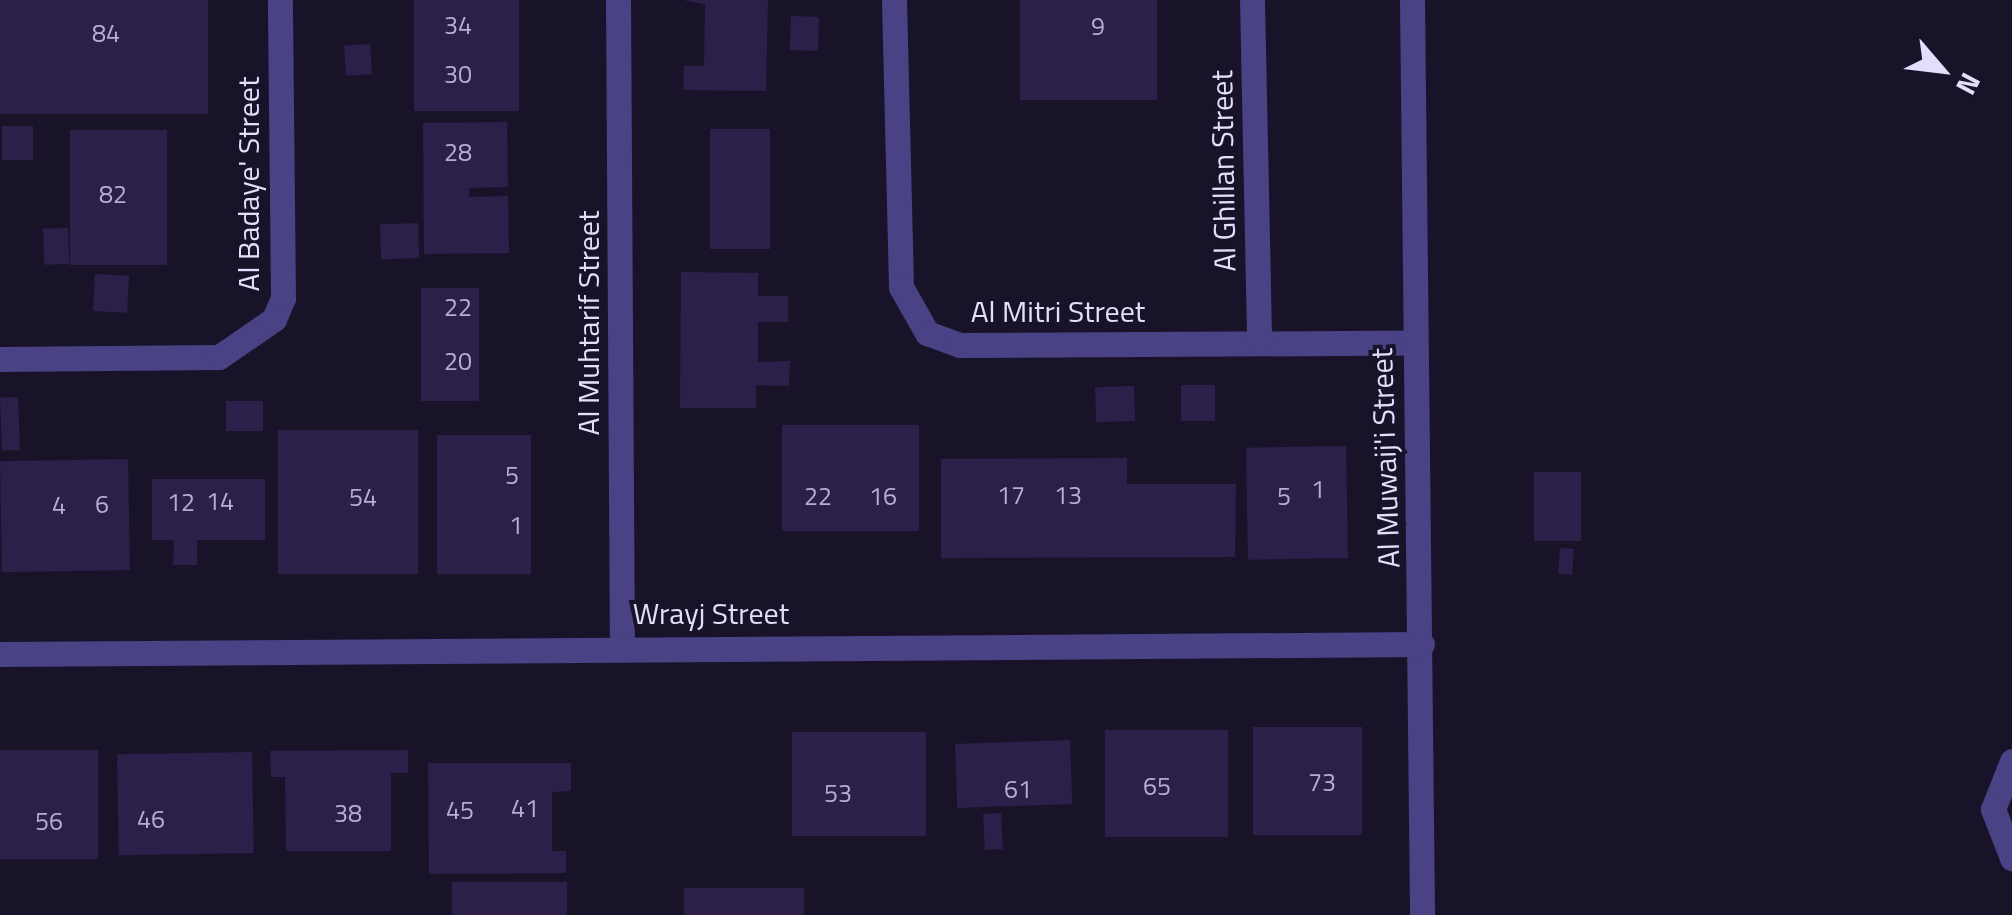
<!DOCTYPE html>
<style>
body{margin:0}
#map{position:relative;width:2012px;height:915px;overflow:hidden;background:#19132a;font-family:"Titillium Web",sans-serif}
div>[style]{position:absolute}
.building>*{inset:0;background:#2c204a;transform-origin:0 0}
.street>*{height:25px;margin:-12.5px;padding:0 12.5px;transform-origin:12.5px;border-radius:12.5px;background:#494285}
span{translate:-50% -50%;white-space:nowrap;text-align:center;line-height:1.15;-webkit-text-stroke:8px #19132a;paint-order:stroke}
.number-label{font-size:25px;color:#b6aed0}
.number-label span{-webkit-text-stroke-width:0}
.street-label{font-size:30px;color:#e4defd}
.north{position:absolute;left:1892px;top:20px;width:100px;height:100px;-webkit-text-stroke:8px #19132a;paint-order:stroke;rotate:118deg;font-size:28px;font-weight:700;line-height:40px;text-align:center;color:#e4defd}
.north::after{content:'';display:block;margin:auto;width:35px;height:45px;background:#e4defd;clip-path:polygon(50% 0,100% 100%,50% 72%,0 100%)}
</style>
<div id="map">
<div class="building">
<i style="left:0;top:0;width:208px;height:114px"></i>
<i style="left:414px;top:0;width:105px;height:111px"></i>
<i style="clip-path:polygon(683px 0,768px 0,766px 91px,683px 90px,684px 66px,704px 66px,705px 4px)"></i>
<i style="left:1020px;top:0;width:137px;height:100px"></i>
<i style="left:791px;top:16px;width:28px;height:34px;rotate:2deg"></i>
<i style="left:370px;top:44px;width:30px;height:26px;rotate:86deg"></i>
<i style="clip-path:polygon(507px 122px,508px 187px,469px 188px,469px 197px,508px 196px,509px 253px,424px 254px,423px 123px)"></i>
<i style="left:33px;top:126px;width:34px;height:31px;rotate:90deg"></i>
<i style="left:710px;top:129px;width:60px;height:120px"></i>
<i style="left:167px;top:130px;width:135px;height:97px;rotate:90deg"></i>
<i style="left:418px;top:223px;width:35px;height:38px;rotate:88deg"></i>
<i style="left:68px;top:228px;width:36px;height:25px;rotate:88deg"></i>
<i style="clip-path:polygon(681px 272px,758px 273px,758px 296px,788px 296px,788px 322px,758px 322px,758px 362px,790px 361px,789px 386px,756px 385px,756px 408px,680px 408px)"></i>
<i style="left:95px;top:274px;width:34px;height:37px;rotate:3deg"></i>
<i style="left:421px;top:288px;width:58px;height:113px"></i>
<i style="left:1181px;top:385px;width:34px;height:36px"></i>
<i style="left:1134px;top:386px;width:35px;height:39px;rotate:88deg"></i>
<i style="left:18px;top:397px;width:53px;height:18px;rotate:88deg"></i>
<i style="left:226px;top:401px;width:37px;height:30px"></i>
<i style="left:782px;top:425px;width:137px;height:106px"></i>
<i style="left:278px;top:430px;width:140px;height:144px"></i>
<i style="left:437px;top:435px;width:94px;height:139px"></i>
<i style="left:1346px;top:446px;width:112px;height:100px;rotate:89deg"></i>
<i style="clip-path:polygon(1127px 458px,1127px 484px,1236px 484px,1235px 557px,941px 558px,941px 459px)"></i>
<i style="left:128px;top:459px;width:111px;height:128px;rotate:89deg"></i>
<i style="left:1534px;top:472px;width:47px;height:69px"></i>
<i style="clip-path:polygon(152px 479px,265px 479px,265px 540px,197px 540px,197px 565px,173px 565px,174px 540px,152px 540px)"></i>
<i style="left:1560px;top:548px;width:14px;height:26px;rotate:4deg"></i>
<i style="left:1253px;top:727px;width:109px;height:108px"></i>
<i style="left:1105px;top:730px;width:123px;height:107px"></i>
<i style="left:926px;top:732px;width:104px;height:134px;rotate:90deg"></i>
<i style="left:1070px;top:740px;width:64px;height:115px;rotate:88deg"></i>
<i style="left:98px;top:750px;width:109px;height:98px;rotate:90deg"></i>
<i style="clip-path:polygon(408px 750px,408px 773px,391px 773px,391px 851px,286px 851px,285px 777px,271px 777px,270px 751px)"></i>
<i style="left:252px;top:752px;width:101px;height:135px;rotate:89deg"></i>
<i style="clip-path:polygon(428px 763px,571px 763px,571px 791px,552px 792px,552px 851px,566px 851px,566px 873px,429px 874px)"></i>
<i style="left:1001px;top:813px;width:36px;height:18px;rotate:87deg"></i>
<i style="left:567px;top:882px;width:33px;height:115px;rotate:90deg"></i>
<i style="left:804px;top:888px;width:27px;height:120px;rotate:90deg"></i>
</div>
<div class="street">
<i style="left:618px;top:0;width:646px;rotate:89.65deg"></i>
<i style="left:894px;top:0;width:287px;rotate:88.6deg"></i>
<i style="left:901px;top:287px;width:53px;rotate:60.5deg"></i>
<i style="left:927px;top:333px;width:35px;rotate:20deg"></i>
<i style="left:960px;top:345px;width:454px;rotate:-0.3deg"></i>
<i style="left:1252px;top:0;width:341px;rotate:88.8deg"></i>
<i style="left:1412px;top:0;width:915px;rotate:89.37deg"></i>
<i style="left:0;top:359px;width:219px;rotate:-0.5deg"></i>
<i style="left:219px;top:357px;width:67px;rotate:-34.6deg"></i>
<i style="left:274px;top:319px;width:23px;rotate:-67deg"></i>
<i style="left:283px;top:298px;width:298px;rotate:-90.6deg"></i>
<i style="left:0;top:654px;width:1422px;rotate:-0.4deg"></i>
<i style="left:2012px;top:761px;width:52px;rotate:111.6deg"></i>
<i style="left:1993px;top:809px;width:53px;rotate:68.8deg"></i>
</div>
<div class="number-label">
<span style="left:458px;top:25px">34</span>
<span style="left:1098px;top:26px">9</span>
<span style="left:106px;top:33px">84</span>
<span style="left:458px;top:74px">30</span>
<span style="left:458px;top:152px">28</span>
<span style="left:113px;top:194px">82</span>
<span style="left:458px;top:307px">22</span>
<span style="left:458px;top:361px">20</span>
<span style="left:512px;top:475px">5</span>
<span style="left:1318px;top:489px">1</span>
<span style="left:1011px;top:495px">17</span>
<span style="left:1068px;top:495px">13</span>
<span style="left:818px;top:496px">22</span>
<span style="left:883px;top:496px">16</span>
<span style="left:1284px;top:496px">5</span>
<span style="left:363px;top:497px">54</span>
<span style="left:220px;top:501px">14</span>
<span style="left:181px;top:502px">12</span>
<span style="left:102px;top:504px">6</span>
<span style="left:59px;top:505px">4</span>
<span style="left:516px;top:525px">1</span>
<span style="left:1322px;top:782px">73</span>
<span style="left:1157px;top:786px">65</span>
<span style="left:1018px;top:789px">61</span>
<span style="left:838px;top:793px">53</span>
<span style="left:525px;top:808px">41</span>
<span style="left:460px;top:810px">45</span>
<span style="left:348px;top:813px">38</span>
<span style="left:151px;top:819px">46</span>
<span style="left:49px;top:821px">56</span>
</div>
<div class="street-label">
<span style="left:1223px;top:171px;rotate:-91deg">Al Ghillan Street</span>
<span style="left:248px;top:184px;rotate:-90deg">Al Badaye' Street</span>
<span style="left:1058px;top:311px">Al Mitri Street</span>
<span style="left:588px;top:323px;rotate:-90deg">Al Muhtarif Street</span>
<span style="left:1385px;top:458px;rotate:-92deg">Al Muwaij'i Street</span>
<span style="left:711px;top:613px">Wrayj Street</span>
</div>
<div class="north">N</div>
</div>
